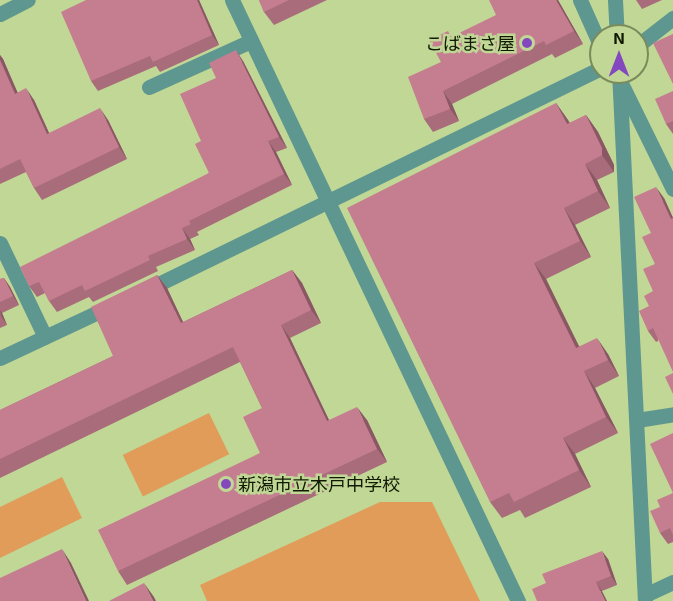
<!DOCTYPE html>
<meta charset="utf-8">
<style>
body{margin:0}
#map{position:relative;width:673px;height:601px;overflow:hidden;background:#c0d796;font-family:"Exo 2","Noto Sans JP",sans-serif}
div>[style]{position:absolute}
.green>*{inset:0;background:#e09c58;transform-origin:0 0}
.minor>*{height:15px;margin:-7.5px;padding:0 7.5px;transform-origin:7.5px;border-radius:7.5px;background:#5e978f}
.wall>*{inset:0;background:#a96c7b}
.shaded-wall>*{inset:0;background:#8a5864}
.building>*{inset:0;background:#c57e8f}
.dots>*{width:16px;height:16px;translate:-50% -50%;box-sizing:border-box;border:3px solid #c0d796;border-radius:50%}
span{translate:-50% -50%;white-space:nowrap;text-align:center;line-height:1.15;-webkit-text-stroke:5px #c0d796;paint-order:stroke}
.poi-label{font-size:18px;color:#111902}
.right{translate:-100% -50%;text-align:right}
.left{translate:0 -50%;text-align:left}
.north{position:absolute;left:589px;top:24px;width:60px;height:60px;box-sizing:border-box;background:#c0d796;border:2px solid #7a8b5b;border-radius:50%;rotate:0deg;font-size:16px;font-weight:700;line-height:24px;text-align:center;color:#111902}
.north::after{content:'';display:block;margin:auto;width:21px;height:27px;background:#8448be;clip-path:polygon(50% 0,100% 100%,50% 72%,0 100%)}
</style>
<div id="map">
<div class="green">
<i style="left:209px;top:413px;width:46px;height:96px;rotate:64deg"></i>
<i style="clip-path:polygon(62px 477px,82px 518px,0 558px,0 507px)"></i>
<i style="clip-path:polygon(380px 502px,432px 502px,480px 601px,207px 601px,200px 585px)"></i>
</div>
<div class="minor">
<i style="left:232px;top:0;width:666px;rotate:64.55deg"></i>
<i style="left:580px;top:0;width:51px;rotate:65.9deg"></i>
<i style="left:615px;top:0;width:36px;rotate:87deg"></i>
<i style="left:0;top:14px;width:31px;rotate:-27deg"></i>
<i style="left:637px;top:46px;width:46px;rotate:-37.9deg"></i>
<i style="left:619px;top:72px;width:530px;rotate:87.19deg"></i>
<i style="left:621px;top:83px;width:118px;rotate:63.9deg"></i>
<i style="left:149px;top:87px;width:112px;rotate:-24.3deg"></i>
<i style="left:0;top:243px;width:104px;rotate:64.4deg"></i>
<i style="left:144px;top:291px;width:509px;rotate:-26.01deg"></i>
<i style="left:0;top:358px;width:123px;rotate:-25.1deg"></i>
<i style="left:637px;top:420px;width:36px;rotate:-9deg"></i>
<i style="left:645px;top:595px;width:31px;rotate:-25deg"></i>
</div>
<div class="wall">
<i style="clip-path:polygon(86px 0,199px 0,219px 45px,160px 72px,156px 66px,98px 91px,91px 81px)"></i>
<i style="clip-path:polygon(259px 0,327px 0,274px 25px,264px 12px)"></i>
<i style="clip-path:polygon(558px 0,583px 44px,555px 58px,552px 54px,452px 104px,459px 121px,433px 132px,424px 119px,441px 62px)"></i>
<i style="clip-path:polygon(636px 0,662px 0,642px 9px)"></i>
<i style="clip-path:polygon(0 55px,3px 59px,17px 92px,34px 100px,49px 133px,108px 120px,127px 159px,42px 200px,34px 188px,26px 172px,0 184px)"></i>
<i style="clip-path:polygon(243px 61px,287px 148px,276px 152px,292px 185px,197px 232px,199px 235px,190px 239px,195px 250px,156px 267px,158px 271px,93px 302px,89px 297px,57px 312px,49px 301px,45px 293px,37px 297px,29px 286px,209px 173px,201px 141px,216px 78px)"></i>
<i style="clip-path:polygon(673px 91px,673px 134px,666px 124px)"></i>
<i style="clip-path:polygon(556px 103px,570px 123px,586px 115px,598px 132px,614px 165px,614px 172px,597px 180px,610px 208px,575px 225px,591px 257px,546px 279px,579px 346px,608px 354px,619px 376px,595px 388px,618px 433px,575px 454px,591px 487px,525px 518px,520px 510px,502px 518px,490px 502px)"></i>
<i style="clip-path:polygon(664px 198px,673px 218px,658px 341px,656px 342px,648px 331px,649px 306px,653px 291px,655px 264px,651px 233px)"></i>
<i style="clip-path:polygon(292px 270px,302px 283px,321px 323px,290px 338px,329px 420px,367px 420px,387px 462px,127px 585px,118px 571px,260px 453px,262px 408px,240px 362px,0 478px,0 410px,113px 356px,157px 275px,167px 288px,183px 322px)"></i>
<i style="clip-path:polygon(4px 278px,10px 287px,19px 305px,2px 313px,7px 325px,0 328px,0 279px)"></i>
<i style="clip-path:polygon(673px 433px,673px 542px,668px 544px,660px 533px,660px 507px,673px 493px)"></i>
<i style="clip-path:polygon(608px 559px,617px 585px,602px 591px,546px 583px)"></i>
</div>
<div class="shaded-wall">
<i style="clip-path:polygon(197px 0,199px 0,219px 45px,212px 35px)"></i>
<i style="clip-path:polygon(556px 0,558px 0,583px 44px,574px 31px)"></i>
<i style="clip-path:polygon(236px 50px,243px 61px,287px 148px,279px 137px)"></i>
<i style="clip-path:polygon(0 55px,3px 59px,23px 105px,15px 94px,0 60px)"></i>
<i style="clip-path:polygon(26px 88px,34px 100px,55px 146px,47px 134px)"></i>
<i style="clip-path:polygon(443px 91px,452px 104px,459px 121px,450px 109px)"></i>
<i style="clip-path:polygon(556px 103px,568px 120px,578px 141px,567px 124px)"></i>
<i style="clip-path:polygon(100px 108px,108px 120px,127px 159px,119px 147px)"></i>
<i style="clip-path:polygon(586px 115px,598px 132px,614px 165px,614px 172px,602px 155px)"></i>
<i style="clip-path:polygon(268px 141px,276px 152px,292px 185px,284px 174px)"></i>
<i style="clip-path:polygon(585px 164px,597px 180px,610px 208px,598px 191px)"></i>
<i style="clip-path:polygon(656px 187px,664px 198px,673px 218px,671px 219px)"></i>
<i style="clip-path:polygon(564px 208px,575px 225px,591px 257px,580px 241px)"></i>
<i style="clip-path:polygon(182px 228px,190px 239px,195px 250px,187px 239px)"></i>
<i style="clip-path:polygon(534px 263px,546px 279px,588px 365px,576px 348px)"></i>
<i style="clip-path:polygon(292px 270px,302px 283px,321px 323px,311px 310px)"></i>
<i style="clip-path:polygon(157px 275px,167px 288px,190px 337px,181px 323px)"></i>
<i style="clip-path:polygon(4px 278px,10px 287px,19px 305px,13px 296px)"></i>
<i style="clip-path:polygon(0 310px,2px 313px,7px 325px,1px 316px)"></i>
<i style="clip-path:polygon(281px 325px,290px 338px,336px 435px,327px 421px)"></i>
<i style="clip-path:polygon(597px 338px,608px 354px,619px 376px,608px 360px)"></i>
<i style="clip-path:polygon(584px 371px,595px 388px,618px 433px,606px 417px)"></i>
<i style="clip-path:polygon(357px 407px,367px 420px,387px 462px,377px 449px)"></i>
<i style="clip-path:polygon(563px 438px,575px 454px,591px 487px,579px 470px)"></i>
<i style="clip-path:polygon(62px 549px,71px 563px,89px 601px,86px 601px)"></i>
<i style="clip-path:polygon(602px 551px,608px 559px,617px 585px,611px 576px)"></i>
<i style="clip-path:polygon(596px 582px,602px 591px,607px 601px,605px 601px)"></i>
<i style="clip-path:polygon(144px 583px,154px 597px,156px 601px,153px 601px)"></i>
</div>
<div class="building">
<i style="clip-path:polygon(86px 0,197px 0,212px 35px,153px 62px,150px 56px,91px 81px,61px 12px)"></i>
<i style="clip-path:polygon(259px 0,289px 0,264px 12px)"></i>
<i style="clip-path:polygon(489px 0,556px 0,574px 31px,546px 45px,544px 41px,443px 91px,450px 109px,424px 119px,408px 77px,441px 62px,429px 40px,448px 31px,451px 37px,496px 15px)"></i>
<i style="clip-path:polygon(673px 34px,673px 84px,653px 43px)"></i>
<i style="clip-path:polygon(236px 50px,279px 137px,268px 141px,284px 174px,189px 221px,191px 224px,182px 228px,187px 239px,148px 256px,150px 260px,85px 291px,82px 285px,49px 301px,39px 282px,29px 286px,20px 267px,209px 173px,195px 144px,201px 141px,180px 94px,216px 78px,209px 63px)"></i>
<i style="clip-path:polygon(0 60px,15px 94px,26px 88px,47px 134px,100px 108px,119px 147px,34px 188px,20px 159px,0 169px)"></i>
<i style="clip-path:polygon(673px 91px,673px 121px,666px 124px,655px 99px)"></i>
<i style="clip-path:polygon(556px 103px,567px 124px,586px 115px,602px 148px,602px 155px,585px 164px,598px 191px,564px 208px,580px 241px,534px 263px,576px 348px,597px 338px,608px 360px,584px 371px,606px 417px,563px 438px,579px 470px,514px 502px,509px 493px,490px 502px,347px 208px)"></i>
<i style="clip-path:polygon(656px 187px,671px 219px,673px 218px,673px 372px,653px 328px,648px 331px,639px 311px,649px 306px,644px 296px,653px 291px,643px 269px,655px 264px,642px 237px,651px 233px,634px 197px)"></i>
<i style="clip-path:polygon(292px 270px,311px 310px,281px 325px,327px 421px,357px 407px,377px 449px,118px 571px,98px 530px,260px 453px,243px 417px,262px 408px,233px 347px,0 459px,0 410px,113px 356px,91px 307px,157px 275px,181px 323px)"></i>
<i style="clip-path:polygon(4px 278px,13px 296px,0 302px,0 279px)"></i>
<i style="clip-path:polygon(673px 373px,673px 394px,665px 377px)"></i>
<i style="clip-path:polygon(673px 433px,673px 535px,670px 528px,660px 533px,650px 511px,660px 507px,657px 500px,673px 493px,650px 444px)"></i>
<i style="clip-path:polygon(62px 549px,86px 601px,0 601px,0 578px)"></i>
<i style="clip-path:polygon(602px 551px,611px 576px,596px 582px,605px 601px,537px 601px,532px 589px,546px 583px,542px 574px)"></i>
<i style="clip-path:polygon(144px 583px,153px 601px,109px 601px)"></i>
</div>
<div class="dots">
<i style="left:527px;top:43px;background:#8448be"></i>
<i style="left:226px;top:484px;background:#8448be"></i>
</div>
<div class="poi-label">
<span class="right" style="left:515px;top:43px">こばまさ屋</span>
<span class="left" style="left:238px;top:484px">新潟市立木戸中学校</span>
</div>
<div class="north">N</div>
</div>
